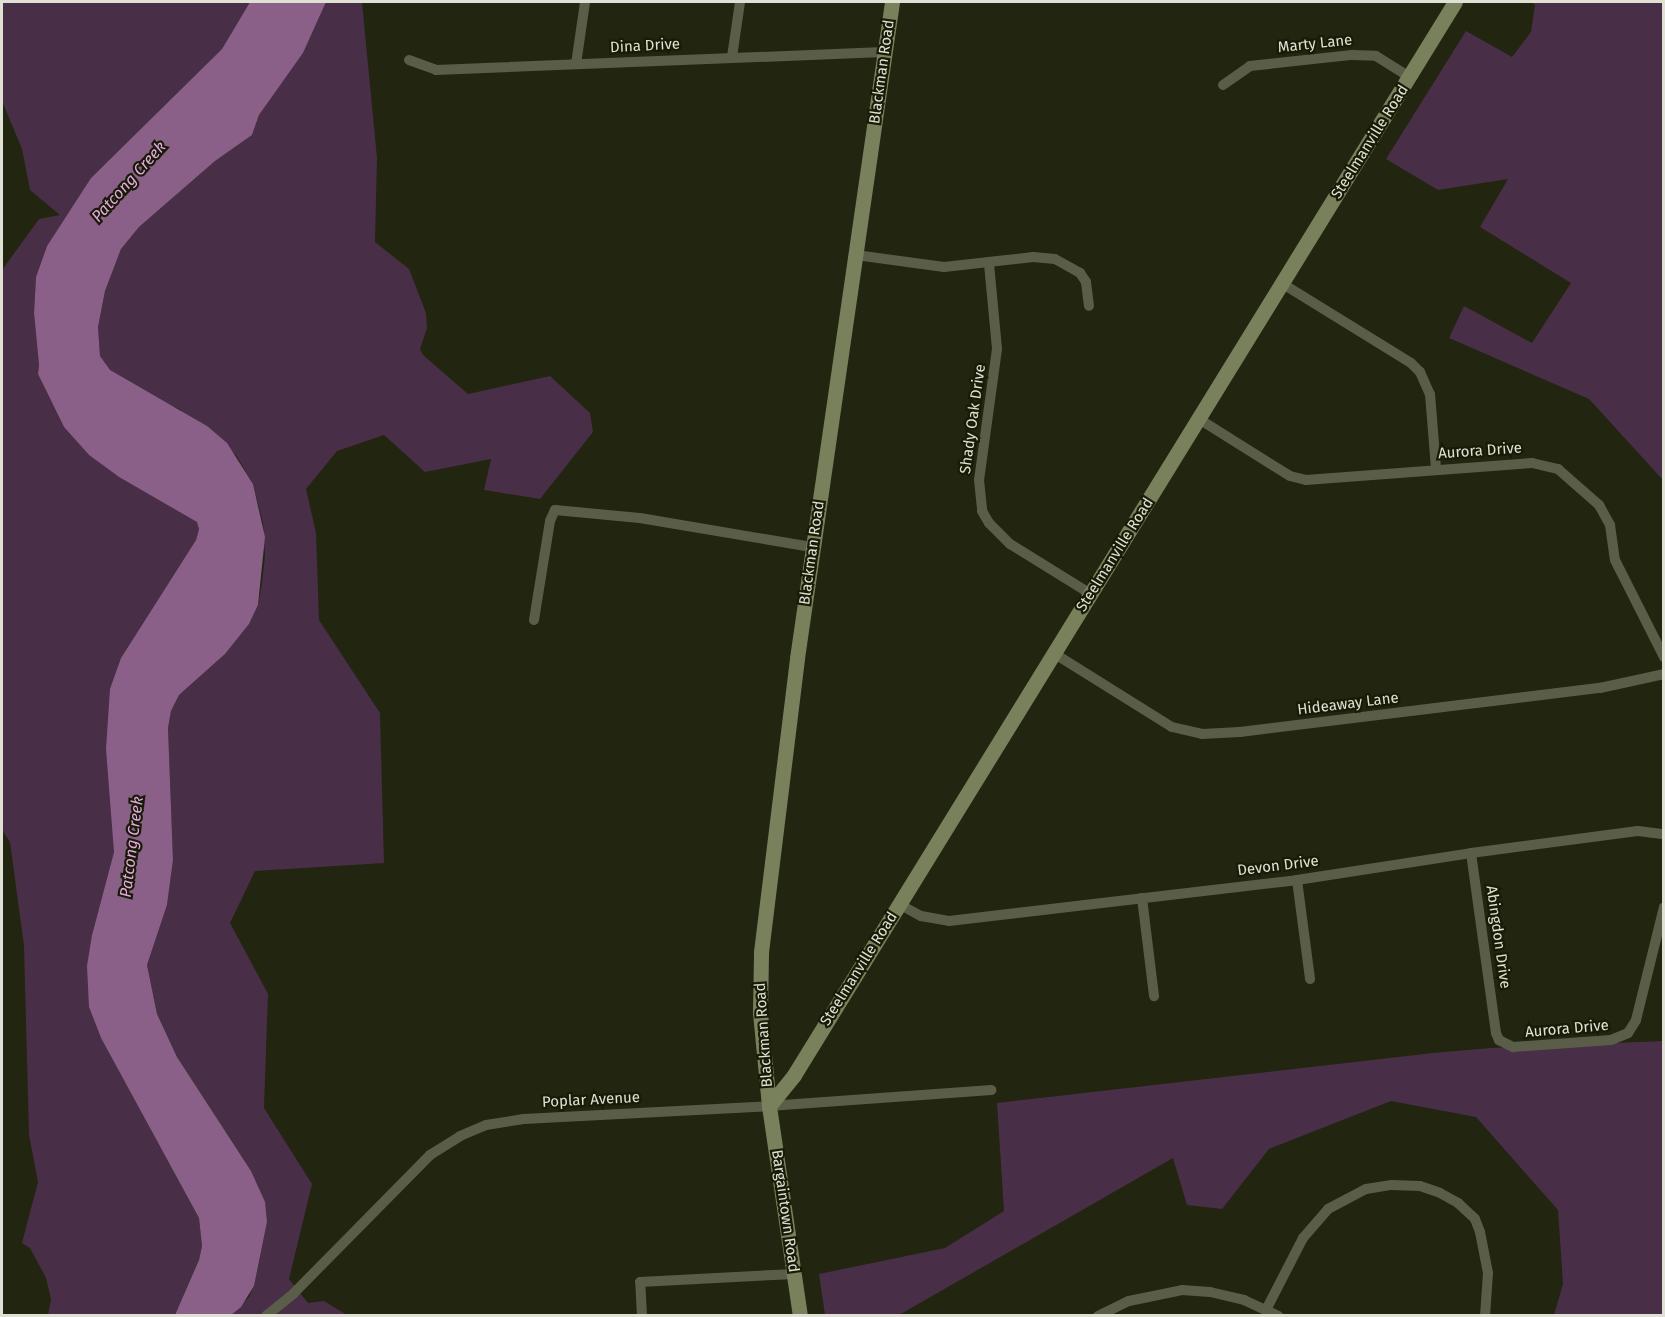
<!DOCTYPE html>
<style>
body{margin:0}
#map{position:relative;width:1665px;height:1317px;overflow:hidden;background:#22250f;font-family:"Fira Sans",sans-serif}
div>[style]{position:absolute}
.green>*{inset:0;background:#492e48}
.water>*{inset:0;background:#8a6088}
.street>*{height:10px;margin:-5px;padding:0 5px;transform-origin:5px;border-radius:5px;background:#5a5e48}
.secondary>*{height:15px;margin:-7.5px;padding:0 7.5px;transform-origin:7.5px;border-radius:7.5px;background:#79805c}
span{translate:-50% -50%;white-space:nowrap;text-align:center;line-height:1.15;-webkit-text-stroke:4.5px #181c06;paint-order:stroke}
.street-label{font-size:15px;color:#dee1d3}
.water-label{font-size:16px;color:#e6a7e3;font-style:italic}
.frame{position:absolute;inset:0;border:3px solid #dee1d3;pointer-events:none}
</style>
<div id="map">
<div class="green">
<i style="clip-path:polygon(2px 2px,250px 2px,222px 49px,91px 178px,47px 246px,36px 277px,34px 313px,39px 365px,38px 374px,64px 427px,89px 455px,119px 477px,198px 522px,199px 529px,196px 540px,121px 658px,114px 852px,92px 935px,89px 1007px,101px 1038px,199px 1218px,202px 1246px,199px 1260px,175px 1315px,48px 1315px,51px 1299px,46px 1278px,30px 1248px,22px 1243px,38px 1182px,29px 1135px,24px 946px,10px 842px,2px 830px,2px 270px,39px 219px,60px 215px,30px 190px,22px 149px,2px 101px)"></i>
<i style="clip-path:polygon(326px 2px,362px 2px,377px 158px,375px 242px,409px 269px,426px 313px,427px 328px,420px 349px,423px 355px,468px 394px,550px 376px,590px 413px,593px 432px,540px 499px,484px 490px,491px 459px,425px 472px,384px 435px,337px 451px,306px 489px,316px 533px,319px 620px,380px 713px,384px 863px,255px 871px,230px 923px,268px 994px,264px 1108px,312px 1184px,289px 1279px,308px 1303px,324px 1301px,347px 1315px,231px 1315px,249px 1297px,254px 1286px,267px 1222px,251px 1171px,177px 1057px,157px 1014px,147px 965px,167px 905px,173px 860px,168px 728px,171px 711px,179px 695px,225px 654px,249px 624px,258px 605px,262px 583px,265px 555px,263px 523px,253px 484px,236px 455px,179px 409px,147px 394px,110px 371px,100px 356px,98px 327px,105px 291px,121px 249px,139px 227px,215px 161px,252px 135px,259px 115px,303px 53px)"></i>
<i style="clip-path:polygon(1531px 2px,1663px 2px,1663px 480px,1589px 399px,1449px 338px,1464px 306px,1532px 343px,1571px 283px,1480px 227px,1508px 179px,1438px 190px,1386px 159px,1466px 31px,1512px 57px,1531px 32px,1535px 5px)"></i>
<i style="clip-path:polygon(1663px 1041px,1663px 1315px,1554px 1315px,1563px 1284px,1558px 1210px,1476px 1117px,1391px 1101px,1269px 1149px,1222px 1209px,1187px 1205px,1173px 1158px,899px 1315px,825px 1315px,819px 1274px,945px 1248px,1004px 1211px,997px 1103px,1433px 1053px,1491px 1048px)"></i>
</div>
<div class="water">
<i style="clip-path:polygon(250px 2px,326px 2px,303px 53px,259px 115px,252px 135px,215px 161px,139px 227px,121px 249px,105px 291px,98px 327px,100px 356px,110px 370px,207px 426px,227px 443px,253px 484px,265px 537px,258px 605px,249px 624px,225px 654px,179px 695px,171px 711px,168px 728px,173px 860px,167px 905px,147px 965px,157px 1014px,177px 1057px,251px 1171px,265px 1202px,267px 1222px,254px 1286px,241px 1307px,231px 1315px,175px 1315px,199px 1260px,202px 1246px,199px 1218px,101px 1038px,89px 1007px,87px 966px,92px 935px,114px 852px,106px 749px,110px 689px,121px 658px,196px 540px,199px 529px,197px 522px,119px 477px,89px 455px,64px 427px,38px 374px,39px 365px,34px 313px,36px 277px,47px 246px,91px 178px,222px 49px)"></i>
</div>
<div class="street">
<i style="left:732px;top:57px;width:56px;rotate:-81.7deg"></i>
<i style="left:409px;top:60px;width:29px;rotate:20deg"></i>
<i style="left:436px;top:70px;width:448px;rotate:-2.3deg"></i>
<i style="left:576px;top:64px;width:63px;rotate:-81.7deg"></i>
<i style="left:1223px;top:85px;width:33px;rotate:-35deg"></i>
<i style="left:1250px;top:66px;width:103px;rotate:-6.2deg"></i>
<i style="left:1352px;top:55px;width:24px;rotate:2deg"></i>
<i style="left:1376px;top:56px;width:40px;rotate:32deg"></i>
<i style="left:856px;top:255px;width:89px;rotate:7.8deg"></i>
<i style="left:944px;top:267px;width:90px;rotate:-6.4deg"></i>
<i style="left:1033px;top:257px;width:22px;rotate:5deg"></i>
<i style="left:1055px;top:259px;width:29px;rotate:29deg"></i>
<i style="left:1080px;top:273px;width:11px;rotate:56deg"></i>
<i style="left:1086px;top:282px;width:24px;rotate:83deg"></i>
<i style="left:989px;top:264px;width:85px;rotate:84.6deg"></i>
<i style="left:997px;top:349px;width:132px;rotate:97.8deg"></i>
<i style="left:979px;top:480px;width:31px;rotate:84deg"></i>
<i style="left:982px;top:511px;width:14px;rotate:60deg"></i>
<i style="left:989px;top:523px;width:30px;rotate:45deg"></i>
<i style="left:1010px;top:544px;width:95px;rotate:31.7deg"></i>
<i style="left:1283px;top:284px;width:150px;rotate:31.7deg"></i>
<i style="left:1411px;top:363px;width:13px;rotate:45deg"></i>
<i style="left:1420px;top:372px;width:24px;rotate:66deg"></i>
<i style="left:1430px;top:394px;width:74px;rotate:85.4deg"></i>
<i style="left:1199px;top:419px;width:107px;rotate:32.1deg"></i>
<i style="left:1290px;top:476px;width:16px;rotate:14deg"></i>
<i style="left:1306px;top:480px;width:227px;rotate:-4.3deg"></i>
<i style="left:1532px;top:463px;width:27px;rotate:13deg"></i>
<i style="left:1558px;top:469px;width:55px;rotate:41.3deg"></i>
<i style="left:1599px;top:505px;width:23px;rotate:61deg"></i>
<i style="left:1610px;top:525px;width:35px;rotate:82deg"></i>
<i style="left:1615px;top:560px;width:109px;rotate:63.2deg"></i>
<i style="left:534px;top:620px;width:100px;rotate:-80.8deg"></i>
<i style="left:550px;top:521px;width:12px;rotate:-66deg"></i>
<i style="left:555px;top:510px;width:85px;rotate:5.4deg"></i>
<i style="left:640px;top:518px;width:174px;rotate:9.6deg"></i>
<i style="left:1055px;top:654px;width:138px;rotate:32deg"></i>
<i style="left:1172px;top:727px;width:31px;rotate:13deg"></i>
<i style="left:1202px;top:734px;width:38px;rotate:-3deg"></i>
<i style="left:1240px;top:732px;width:363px;rotate:-7deg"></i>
<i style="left:1600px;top:688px;width:66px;rotate:-12.3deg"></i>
<i style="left:1471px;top:853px;width:182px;rotate:82.1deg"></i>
<i style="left:1496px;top:1033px;width:8px;rotate:67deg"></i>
<i style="left:1499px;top:1040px;width:16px;rotate:27deg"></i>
<i style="left:1513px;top:1047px;width:98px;rotate:-4.1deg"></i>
<i style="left:1611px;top:1040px;width:18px;rotate:-22deg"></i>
<i style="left:1628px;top:1033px;width:15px;rotate:-58deg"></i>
<i style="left:1636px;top:1020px;width:116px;rotate:-76.1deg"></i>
<i style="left:1297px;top:880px;width:100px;rotate:82.5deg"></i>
<i style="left:1142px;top:898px;width:99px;rotate:83deg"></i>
<i style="left:899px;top:904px;width:25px;rotate:29deg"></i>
<i style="left:921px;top:916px;width:28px;rotate:10deg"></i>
<i style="left:949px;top:921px;width:350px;rotate:-6.7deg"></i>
<i style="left:1297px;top:880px;width:176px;rotate:-8.8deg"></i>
<i style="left:1471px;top:853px;width:168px;rotate:-7.5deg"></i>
<i style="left:1638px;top:831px;width:26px;rotate:7deg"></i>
<i style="left:1267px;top:1308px;width:79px;rotate:-62.8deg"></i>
<i style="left:1303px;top:1238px;width:38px;rotate:-49deg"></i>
<i style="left:1328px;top:1209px;width:43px;rotate:-27.8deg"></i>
<i style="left:1366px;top:1189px;width:26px;rotate:-9deg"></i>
<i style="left:1392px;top:1185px;width:28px;rotate:2deg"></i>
<i style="left:1420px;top:1186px;width:21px;rotate:19deg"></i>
<i style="left:1440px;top:1193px;width:21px;rotate:29deg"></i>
<i style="left:1458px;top:1203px;width:23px;rotate:43deg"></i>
<i style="left:1475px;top:1219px;width:14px;rotate:69deg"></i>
<i style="left:1480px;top:1232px;width:42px;rotate:79deg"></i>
<i style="left:1488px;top:1273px;width:43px;rotate:94deg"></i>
<i style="left:266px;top:1316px;width:36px;rotate:-39deg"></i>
<i style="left:294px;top:1293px;width:194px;rotate:-45.4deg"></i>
<i style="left:430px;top:1155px;width:36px;rotate:-32deg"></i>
<i style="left:460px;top:1136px;width:28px;rotate:-23deg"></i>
<i style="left:486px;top:1125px;width:38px;rotate:-9deg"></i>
<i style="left:524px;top:1119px;width:245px;rotate:-3deg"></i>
<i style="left:769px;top:1106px;width:223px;rotate:-4.1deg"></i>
<i style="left:642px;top:1316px;width:34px;rotate:-93deg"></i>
<i style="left:640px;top:1282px;width:155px;rotate:-3deg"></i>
<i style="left:1098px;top:1316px;width:34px;rotate:-26deg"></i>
<i style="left:1129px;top:1301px;width:54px;rotate:-11.7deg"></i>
<i style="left:1182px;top:1290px;width:28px;rotate:4deg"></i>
<i style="left:1210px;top:1292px;width:35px;rotate:13deg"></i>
<i style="left:1244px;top:1300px;width:38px;rotate:25deg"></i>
</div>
<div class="secondary">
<i style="left:769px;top:1106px;width:40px;rotate:-51deg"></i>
<i style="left:794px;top:1075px;width:1260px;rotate:-58.37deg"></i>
<i style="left:800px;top:1316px;width:212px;rotate:-98.4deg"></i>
<i style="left:769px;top:1106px;width:94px;rotate:-95.5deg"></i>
<i style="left:760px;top:1012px;width:60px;rotate:-89deg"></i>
<i style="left:761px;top:952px;width:296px;rotate:-83deg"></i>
<i style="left:797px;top:658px;width:663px;rotate:-81.76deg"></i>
</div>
<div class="street-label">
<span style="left:1315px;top:44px;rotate:-6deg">Marty Lane</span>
<span style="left:645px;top:46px;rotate:-3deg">Dina Drive</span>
<span style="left:882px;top:72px;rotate:-82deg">Blackman Road</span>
<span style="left:1370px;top:142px;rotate:-58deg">Steelmanville Road</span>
<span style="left:973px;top:419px;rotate:-82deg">Shady Oak Drive</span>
<span style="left:1480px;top:451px;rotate:-4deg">Aurora Drive</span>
<span style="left:812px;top:553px;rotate:-82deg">Blackman Road</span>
<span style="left:1115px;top:555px;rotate:-58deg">Steelmanville Road</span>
<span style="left:1348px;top:704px;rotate:-7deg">Hideaway Lane</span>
<span style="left:1278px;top:866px;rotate:-7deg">Devon Drive</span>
<span style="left:1498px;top:937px;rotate:82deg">Abingdon Drive</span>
<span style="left:859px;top:969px;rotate:-58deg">Steelmanville Road</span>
<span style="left:1567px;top:1029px;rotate:-5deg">Aurora Drive</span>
<span style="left:764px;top:1035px;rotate:-94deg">Blackman Road</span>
<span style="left:591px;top:1100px;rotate:-3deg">Poplar Avenue</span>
<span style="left:785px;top:1211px;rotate:82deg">Bargaintown Road</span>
</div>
<div class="water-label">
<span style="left:129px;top:182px;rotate:-48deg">Patcong Creek</span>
<span style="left:132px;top:847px;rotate:-83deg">Patcong Creek</span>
</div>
<div class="frame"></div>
</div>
